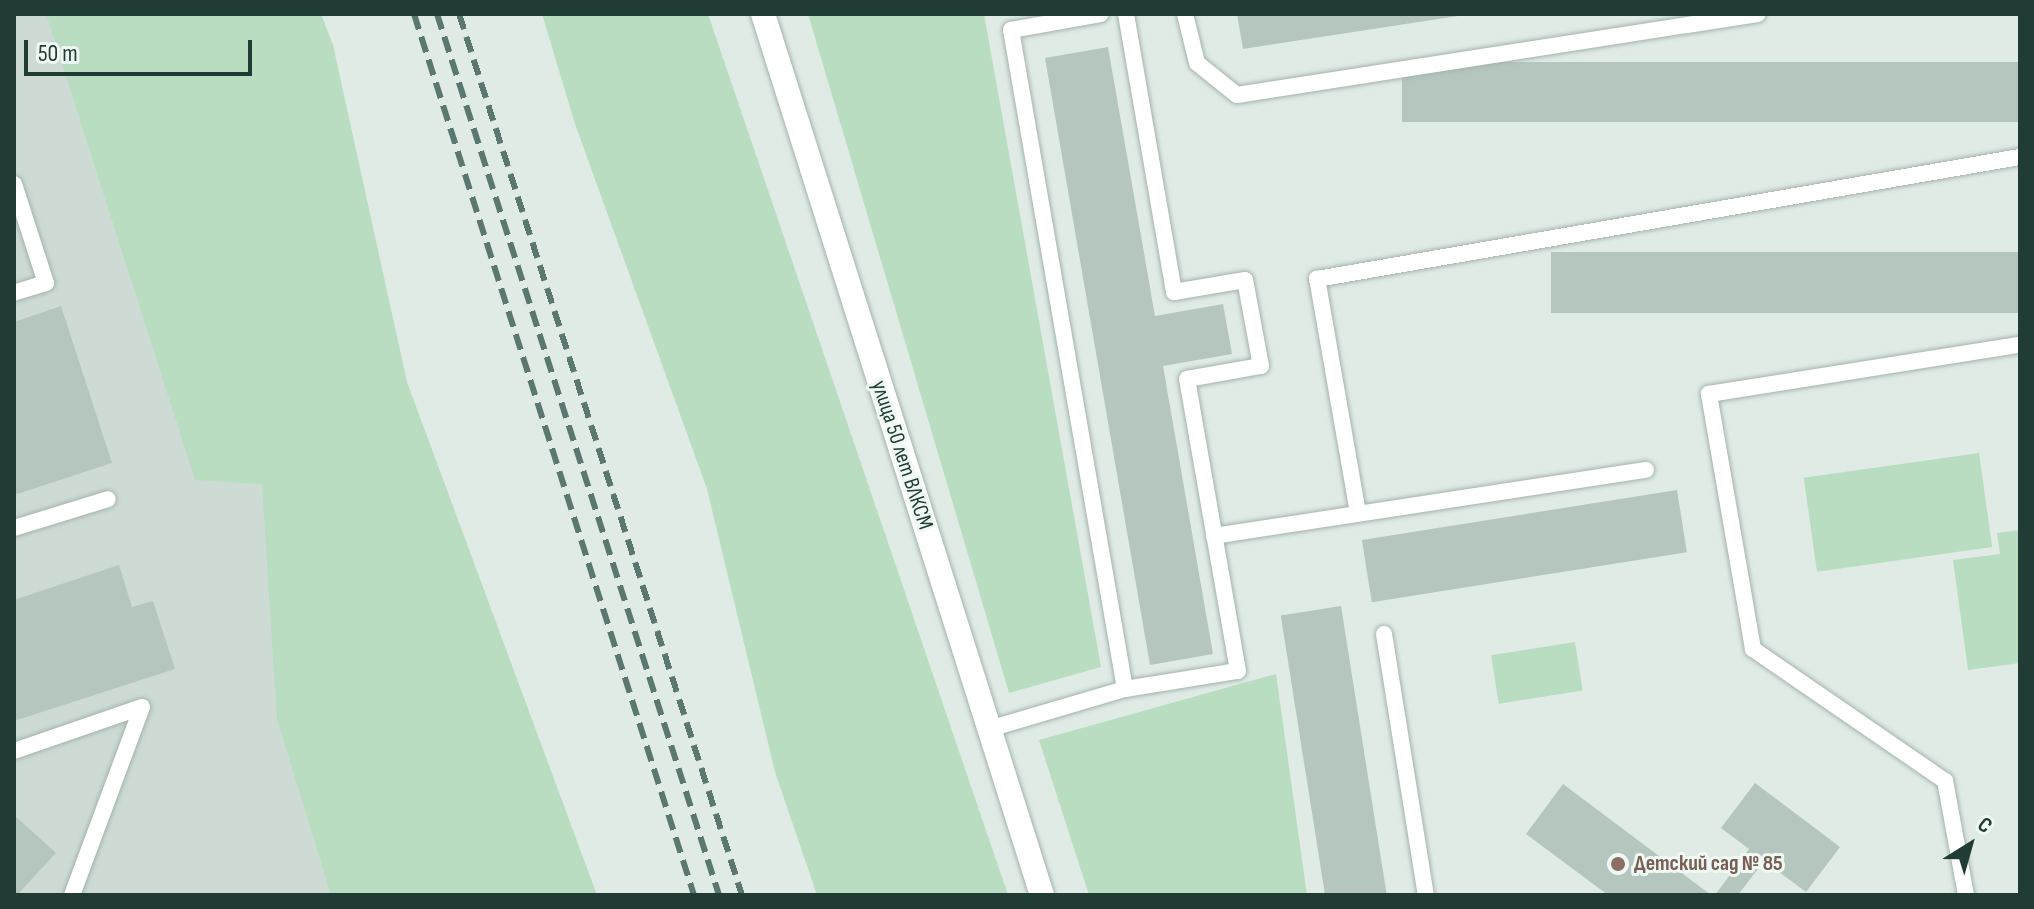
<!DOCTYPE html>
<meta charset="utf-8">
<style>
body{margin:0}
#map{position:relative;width:2034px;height:909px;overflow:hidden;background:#e0ebe6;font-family:"Sofia Sans Condensed",sans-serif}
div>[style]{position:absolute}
.built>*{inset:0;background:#cedbd5}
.green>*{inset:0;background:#b8ddc1;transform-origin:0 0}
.building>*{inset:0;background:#b5c6bf;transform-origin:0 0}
.roads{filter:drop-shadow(0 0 2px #a3b3ad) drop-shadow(0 0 2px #a3b3ad)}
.service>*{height:16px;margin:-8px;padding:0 8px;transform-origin:8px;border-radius:8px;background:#fff}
.tertiary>*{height:24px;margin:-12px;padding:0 12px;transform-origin:12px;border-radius:12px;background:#fff}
.rail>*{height:6px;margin-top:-3px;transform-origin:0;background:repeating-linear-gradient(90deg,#5a786f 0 16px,transparent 0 24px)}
.dots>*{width:22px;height:22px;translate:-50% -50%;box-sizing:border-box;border:4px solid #f0f8f4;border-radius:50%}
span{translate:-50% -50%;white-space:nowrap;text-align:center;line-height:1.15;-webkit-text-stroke:6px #f0f8f4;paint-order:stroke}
.street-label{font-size:22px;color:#203c34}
.education-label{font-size:22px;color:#785e54;font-weight:700}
.left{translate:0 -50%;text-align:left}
.frame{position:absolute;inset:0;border:16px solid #203c34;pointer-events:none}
.north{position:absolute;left:1930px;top:805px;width:80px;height:80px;-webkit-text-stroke:6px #f0f8f4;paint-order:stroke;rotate:37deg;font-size:22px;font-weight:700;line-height:32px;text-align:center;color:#203c34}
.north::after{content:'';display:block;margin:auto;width:28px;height:36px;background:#203c34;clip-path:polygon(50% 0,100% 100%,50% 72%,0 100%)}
.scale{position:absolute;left:24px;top:40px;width:228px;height:36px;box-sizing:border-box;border:4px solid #203c34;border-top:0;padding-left:10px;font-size:24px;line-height:28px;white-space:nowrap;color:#203c34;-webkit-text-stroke:6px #f0f8f4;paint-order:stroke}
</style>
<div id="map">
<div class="built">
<i style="clip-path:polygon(14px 14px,144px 14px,430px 895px,14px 895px)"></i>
</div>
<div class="green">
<i style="clip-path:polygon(46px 14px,321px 14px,333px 45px,407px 382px,597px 895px,331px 895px,277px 719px,262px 484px,195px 480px)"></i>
<i style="clip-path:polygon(542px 14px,708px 14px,1008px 895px,817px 895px,775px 772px,707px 489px,575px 124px)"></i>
<i style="clip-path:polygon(808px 14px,984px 14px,1101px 667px,1009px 693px)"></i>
<i style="left:1979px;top:453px;width:95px;height:177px;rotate:82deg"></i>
<i style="clip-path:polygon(2020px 530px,2020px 663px,1968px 670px,1953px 560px,2000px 554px,1997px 533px)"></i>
<i style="left:1575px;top:642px;width:49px;height:85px;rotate:81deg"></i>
<i style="clip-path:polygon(1276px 674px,1307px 895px,1089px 895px,1039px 740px)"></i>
</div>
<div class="building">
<i style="clip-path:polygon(1237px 14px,1458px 14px,1458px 16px,1243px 49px)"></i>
<i style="clip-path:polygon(1108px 47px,1155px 316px,1223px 304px,1232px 354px,1163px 366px,1213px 654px,1150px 665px,1045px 58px)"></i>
<i style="left:2020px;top:62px;width:60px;height:618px;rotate:90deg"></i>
<i style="left:2020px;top:252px;width:61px;height:469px;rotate:90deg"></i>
<i style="clip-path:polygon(61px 306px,112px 463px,14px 495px,14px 322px)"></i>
<i style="left:1677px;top:490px;width:63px;height:319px;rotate:81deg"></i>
<i style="clip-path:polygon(119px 565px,132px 607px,153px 601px,175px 669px,14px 721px,14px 600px)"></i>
<i style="left:1341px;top:606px;width:292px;height:61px;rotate:81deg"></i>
<i style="clip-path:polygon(1755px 783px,1840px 847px,1806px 892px,1764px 861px,1738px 895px,1715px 895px,1749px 849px,1721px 828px)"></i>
<i style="clip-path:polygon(1563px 784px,1711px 895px,1608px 895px,1526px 834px)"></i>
<i style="clip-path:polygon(14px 815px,56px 853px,17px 895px,14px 895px)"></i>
</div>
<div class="roads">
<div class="service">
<i style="left:1185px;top:14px;width:50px;rotate:76.2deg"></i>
<i style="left:1197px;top:63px;width:51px;rotate:38.7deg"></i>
<i style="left:1237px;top:95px;width:527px;rotate:-8.84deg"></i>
<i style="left:14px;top:184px;width:104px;rotate:72.1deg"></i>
<i style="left:46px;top:283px;width:34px;rotate:163deg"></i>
<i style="left:1358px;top:513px;width:238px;rotate:-99.9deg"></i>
<i style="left:1317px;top:279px;width:714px;rotate:-9.85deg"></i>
<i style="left:14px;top:528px;width:98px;rotate:-17.1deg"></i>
<i style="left:1214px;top:536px;width:437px;rotate:-8.7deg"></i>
<i style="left:1384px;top:634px;width:264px;rotate:80.9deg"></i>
<i style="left:1125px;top:689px;width:114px;rotate:-9.1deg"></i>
<i style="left:1238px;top:671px;width:296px;rotate:-99.9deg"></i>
<i style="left:1187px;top:379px;width:75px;rotate:-10deg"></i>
<i style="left:1261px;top:366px;width:87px;rotate:-100.5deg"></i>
<i style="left:1245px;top:280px;width:72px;rotate:170.4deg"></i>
<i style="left:1174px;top:292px;width:282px;rotate:-99.8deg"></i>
<i style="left:989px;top:729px;width:142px;rotate:-16.4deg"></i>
<i style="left:1125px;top:689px;width:669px;rotate:-99.81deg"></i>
<i style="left:1011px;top:30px;width:91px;rotate:-10.1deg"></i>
<i style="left:14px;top:751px;width:135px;rotate:-19deg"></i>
<i style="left:142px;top:707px;width:201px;rotate:110.4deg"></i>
<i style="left:1966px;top:895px;width:116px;rotate:-100.4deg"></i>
<i style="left:1945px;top:781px;width:233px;rotate:-145.5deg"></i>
<i style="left:1753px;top:649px;width:259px;rotate:-99.8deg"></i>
<i style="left:1709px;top:394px;width:315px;rotate:-9deg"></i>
</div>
<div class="tertiary">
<i style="left:763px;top:14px;width:924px;rotate:72.43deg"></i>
</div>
</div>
<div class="rail">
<i style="left:414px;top:14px;width:924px;rotate:72.37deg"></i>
<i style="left:437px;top:14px;width:925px;rotate:72.25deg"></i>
<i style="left:459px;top:14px;width:925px;rotate:72.19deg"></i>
</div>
<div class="dots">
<i style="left:1618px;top:864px;background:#8d6e63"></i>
</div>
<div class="street-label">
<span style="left:902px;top:455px;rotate:72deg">улица 50 лет ВЛКСМ</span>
</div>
<div class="education-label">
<span class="left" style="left:1634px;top:864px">Детский сад № 85</span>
</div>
<div class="frame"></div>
<div class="north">С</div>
<div class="scale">50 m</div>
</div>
